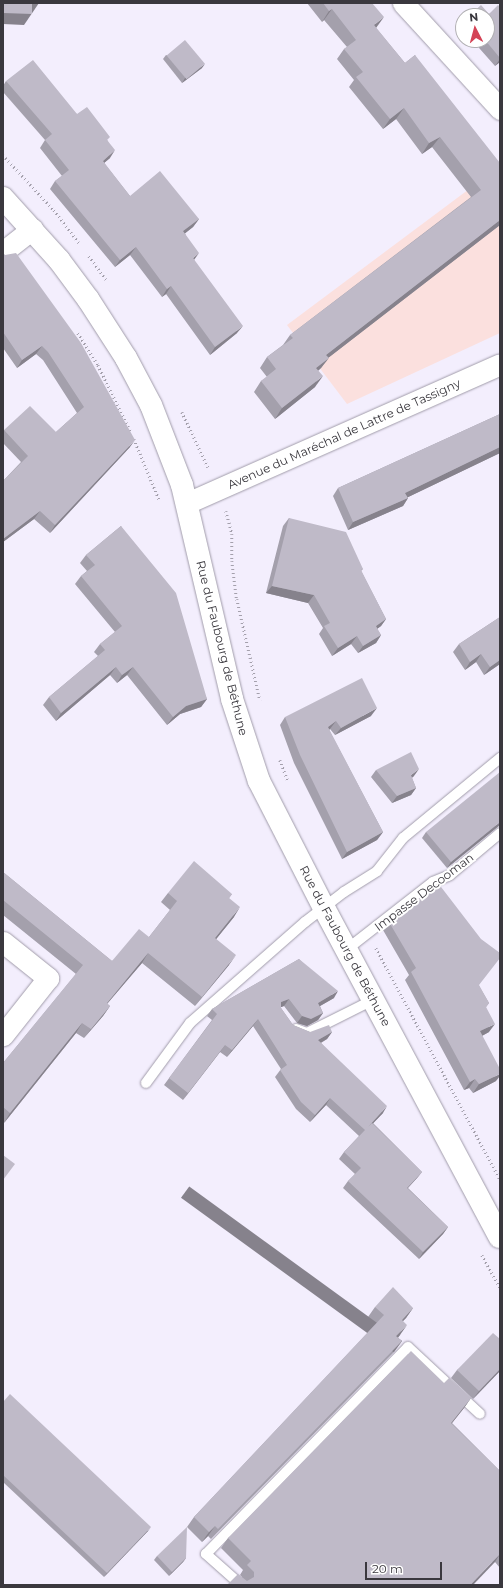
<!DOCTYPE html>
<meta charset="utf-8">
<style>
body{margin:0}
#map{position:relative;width:503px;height:1588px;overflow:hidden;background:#f3eefd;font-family:Montserrat,sans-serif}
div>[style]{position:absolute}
.education>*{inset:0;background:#fbe0de}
.path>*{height:2.5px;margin-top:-1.25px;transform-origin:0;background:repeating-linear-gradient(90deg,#a4a0ac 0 1px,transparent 0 4px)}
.roads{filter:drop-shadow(0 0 1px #a19caa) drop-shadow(0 0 1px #a19caa)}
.lane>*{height:10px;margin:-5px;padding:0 5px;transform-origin:5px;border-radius:5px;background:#fff}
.street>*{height:21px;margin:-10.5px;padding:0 10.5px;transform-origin:10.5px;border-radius:10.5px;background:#fff}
.secondary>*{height:22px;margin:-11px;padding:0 11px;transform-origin:11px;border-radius:11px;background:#fff}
.wall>*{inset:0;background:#a4a0ac}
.shaded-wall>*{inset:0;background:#86828c;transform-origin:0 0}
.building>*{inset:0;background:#bfbac8;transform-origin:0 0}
span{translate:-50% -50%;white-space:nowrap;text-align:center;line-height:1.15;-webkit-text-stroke:4px #fff;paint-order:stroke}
.street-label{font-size:12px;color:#3a383e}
.frame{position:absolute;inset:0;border:4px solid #3a383e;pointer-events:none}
.north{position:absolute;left:455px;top:8px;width:40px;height:40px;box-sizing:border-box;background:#fff;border:1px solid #b0afb2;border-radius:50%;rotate:354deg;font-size:11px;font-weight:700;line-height:16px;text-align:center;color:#3a383e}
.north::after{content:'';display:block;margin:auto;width:14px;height:18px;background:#d44356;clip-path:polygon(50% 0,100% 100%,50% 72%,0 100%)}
.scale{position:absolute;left:365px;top:1562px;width:77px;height:18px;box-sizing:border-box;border:2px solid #3a383e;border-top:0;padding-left:5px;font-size:12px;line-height:14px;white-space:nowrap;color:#3a383e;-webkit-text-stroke:3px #fff;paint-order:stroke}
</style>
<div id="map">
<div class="education">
<i style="clip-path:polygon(500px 166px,500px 333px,347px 404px,287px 325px)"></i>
</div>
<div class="path">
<i style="left:3px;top:155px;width:75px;rotate:47.2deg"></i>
<i style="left:54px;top:210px;width:43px;rotate:52.6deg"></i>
<i style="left:89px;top:256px;width:29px;rotate:54deg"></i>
<i style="left:78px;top:333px;width:38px;rotate:58deg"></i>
<i style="left:98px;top:365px;width:75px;rotate:63.8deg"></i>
<i style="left:182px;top:412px;width:61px;rotate:64.7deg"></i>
<i style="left:134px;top:439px;width:65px;rotate:67.4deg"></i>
<i style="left:226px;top:511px;width:24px;rotate:75deg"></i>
<i style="left:232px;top:534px;width:27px;rotate:90deg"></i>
<i style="left:232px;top:561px;width:38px;rotate:83deg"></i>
<i style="left:237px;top:599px;width:104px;rotate:77.2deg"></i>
<i style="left:280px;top:760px;width:22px;rotate:69deg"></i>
<i style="left:376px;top:948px;width:262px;rotate:61.8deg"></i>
<i style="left:482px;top:1255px;width:37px;rotate:61deg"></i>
</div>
<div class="roads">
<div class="lane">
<i style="left:346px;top:950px;width:110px;rotate:-38deg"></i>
<i style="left:433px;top:882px;width:18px;rotate:-22deg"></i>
<i style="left:450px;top:875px;width:65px;rotate:-40deg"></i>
<i style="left:296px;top:1029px;width:12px;rotate:20deg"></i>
<i style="left:307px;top:1033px;width:74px;rotate:-26.6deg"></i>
<i style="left:146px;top:1083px;width:74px;rotate:-53.7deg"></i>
<i style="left:190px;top:1023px;width:153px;rotate:-41.3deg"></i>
<i style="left:305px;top:922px;width:49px;rotate:-37.6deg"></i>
<i style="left:344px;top:892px;width:39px;rotate:-32deg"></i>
<i style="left:377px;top:871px;width:42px;rotate:-51.8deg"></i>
<i style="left:403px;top:838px;width:126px;rotate:-39.5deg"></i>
<i style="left:241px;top:1585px;width:47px;rotate:-138.5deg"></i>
<i style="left:206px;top:1554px;width:289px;rotate:-45.7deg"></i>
<i style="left:408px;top:1347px;width:98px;rotate:42.9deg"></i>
</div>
<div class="street">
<i style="left:403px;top:3px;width:144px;rotate:47.5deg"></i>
<i style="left:4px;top:251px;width:36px;rotate:-38deg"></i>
<i style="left:187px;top:503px;width:342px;rotate:-23.9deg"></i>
<i style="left:3px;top:942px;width:58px;rotate:38.7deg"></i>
<i style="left:48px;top:978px;width:73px;rotate:128.3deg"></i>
</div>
<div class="secondary">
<i style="left:3px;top:198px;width:84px;rotate:47.9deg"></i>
<i style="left:59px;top:260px;width:49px;rotate:53.4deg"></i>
<i style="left:88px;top:299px;width:70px;rotate:57.2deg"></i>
<i style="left:126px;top:358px;width:53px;rotate:62deg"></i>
<i style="left:151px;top:405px;width:86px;rotate:68.8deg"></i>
<i style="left:182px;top:485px;width:220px;rotate:76.8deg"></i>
<i style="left:232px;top:699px;width:86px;rotate:71.8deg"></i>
<i style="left:259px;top:781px;width:143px;rotate:62.9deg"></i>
<i style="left:324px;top:908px;width:373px;rotate:61.9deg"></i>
</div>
</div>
<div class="wall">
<i style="clip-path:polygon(307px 3px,372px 3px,376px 28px,405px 63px,415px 55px,500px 225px,328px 358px,321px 368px,318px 371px,315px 387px,275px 419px,254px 392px,261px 381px,267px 377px,260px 368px,267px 357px,283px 345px,290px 335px,471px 197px,432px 147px,422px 154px,396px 119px,383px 129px,349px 87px,354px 80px,337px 59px,344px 49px,347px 47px,324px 20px,322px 22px)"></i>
<i style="clip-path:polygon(500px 7px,500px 62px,495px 66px,472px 40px,487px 40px,489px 14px)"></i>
<i style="clip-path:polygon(463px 23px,463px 29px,461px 26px)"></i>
<i style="clip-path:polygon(166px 55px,202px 68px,182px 83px,163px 59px)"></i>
<i style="clip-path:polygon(6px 81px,77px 114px,108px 141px,110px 158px,104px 163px,130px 196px,199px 219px,193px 227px,185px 233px,194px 260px,237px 333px,210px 355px,166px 294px,162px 297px,130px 255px,115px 267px,50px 189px,55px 181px,62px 176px,40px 148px,45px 140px,3px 92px,3px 86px)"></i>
<i style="clip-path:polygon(3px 253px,130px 447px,50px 533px,34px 519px,3px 542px,3px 481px,21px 462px,3px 443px,3px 431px,4px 430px,56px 432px,77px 413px,43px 360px,36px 354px,17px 368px,3px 348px)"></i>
<i style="clip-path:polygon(500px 414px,500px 454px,500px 453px,408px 497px,408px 498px,403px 506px,348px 530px,333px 496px,338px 488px)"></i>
<i style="clip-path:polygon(289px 518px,363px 569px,361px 571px,386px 619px,381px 626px,377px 629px,381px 635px,376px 643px,358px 653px,351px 644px,332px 656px,319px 634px,323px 628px,308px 603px,266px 593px,283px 526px)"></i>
<i style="clip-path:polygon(121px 526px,207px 699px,201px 707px,180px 714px,167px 725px,127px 675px,117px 683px,110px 675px,56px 721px,43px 705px,49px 697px,98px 656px,94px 652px,100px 644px,115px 632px,75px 584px,81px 576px,87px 571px,80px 563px,86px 555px)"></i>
<i style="clip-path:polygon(500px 617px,500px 664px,484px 675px,476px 662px,465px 670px,453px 652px,459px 644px)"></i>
<i style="clip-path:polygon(371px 716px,335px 735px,330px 729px,329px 730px,383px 832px,377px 840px,342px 859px,294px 763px,280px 725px,285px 717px)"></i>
<i style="clip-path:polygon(376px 770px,414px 776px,412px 778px,416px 788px,411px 795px,392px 803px,371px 777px)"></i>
<i style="clip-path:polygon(500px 825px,447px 868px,422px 838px,426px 832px)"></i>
<i style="clip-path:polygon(3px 872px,112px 961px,149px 937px,170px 910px,161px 902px,168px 893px,232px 894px,229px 898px,234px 917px,216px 939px,229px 965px,195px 1006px,142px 963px,107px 1004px,110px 1006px,103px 1016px,84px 1038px,76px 1033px,4px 1123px,3px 1122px,3px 1063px,76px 974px,3px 915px)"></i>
<i style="clip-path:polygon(389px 922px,479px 986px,489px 1003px,486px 1007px,489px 1032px,482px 1036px,496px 1081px,473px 1093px,469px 1088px,464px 1090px,405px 980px,409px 975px,383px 930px)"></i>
<i style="clip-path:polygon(299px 959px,334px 998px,320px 1006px,323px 1013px,318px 1020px,307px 1026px,297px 1023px,284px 1006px,281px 1007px,281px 1008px,293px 1025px,310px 1032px,332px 1032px,327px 1039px,321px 1043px,383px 1113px,373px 1123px,422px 1172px,417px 1178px,408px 1188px,448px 1227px,443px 1234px,419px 1259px,343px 1188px,348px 1181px,355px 1174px,339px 1159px,344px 1152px,359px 1136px,326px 1105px,310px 1122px,296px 1109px,275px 1077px,281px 1069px,253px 1026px,227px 1057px,220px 1052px,183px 1100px,164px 1085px,212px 1020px,207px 1016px,212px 1009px)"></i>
<i style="clip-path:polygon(375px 1307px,413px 1308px,406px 1318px,403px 1321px,400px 1335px,398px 1338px,402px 1341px,394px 1352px,211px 1539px,208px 1536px,202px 1542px,187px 1527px,194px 1517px,375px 1325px,368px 1317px)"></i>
<i style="clip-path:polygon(500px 1339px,500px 1371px,473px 1399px,451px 1378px,457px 1370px)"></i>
<i style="clip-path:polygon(444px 1383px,471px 1398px,464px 1408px,452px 1423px,500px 1471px,500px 1568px,495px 1562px,227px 1585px,242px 1577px,240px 1575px,243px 1570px,221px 1548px,228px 1538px)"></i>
<i style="clip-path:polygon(3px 1402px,148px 1531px,104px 1577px,3px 1482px)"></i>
<i style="clip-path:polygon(157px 1556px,186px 1558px,183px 1562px,169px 1576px,154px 1560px)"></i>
</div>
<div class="shaded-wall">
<i style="clip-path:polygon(39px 3px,24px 25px,3px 24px,3px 13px,32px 4px)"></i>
<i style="clip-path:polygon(332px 9px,324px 20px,322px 22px,329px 11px)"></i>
<i style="clip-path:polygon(384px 17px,376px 28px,374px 25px)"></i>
<i style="clip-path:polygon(500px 59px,500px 62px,495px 66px)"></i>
<i style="clip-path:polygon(205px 64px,202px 68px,182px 83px,185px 78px)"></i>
<i style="clip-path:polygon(404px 108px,396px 119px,383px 129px,390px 119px)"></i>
<i style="clip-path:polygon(440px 137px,432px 147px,422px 154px,429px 143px)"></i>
<i style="clip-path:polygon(115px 150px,110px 158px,97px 169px,103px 161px)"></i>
<i style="clip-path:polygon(199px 219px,193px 227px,178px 239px,183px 231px)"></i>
<i style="clip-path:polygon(500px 220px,500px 225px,319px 365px,326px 355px)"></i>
<i style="clip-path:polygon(136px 247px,130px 255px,115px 267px,120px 260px)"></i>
<i style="clip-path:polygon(199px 253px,194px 260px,193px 258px)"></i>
<i style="clip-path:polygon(171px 286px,166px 294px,162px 297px,167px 289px)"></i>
<i style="clip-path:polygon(243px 326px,237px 333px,210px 355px,215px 347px)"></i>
<i style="clip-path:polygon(42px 346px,36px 354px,17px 368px,22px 360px)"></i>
<i style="clip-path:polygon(329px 358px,321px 368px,309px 378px,316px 368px)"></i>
<i style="clip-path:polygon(323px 376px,315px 387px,275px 419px,282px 408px)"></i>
<i style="clip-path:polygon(135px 440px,130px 447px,50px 533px,55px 525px)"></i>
<i style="clip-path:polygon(500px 447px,500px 453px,400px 501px,405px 493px)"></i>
<i style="clip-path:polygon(408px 498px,403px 506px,348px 530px,353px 522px)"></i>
<i style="clip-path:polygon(40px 511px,34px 519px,3px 542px,3px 539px)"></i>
<i style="clip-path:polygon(272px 586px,314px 595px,308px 603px,266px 593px)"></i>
<i style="clip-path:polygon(386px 619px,381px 626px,370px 634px,376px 626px)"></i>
<i style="clip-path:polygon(381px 635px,376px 643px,358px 653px,363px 646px)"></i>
<i style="clip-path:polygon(357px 636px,351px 644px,332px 656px,338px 648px)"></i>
<i style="clip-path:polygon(481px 654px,476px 662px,465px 670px,470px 662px)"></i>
<i style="clip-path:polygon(500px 660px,500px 664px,484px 675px,490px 667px)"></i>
<i style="clip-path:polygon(116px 667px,110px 675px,56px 721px,61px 713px)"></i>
<i style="clip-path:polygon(133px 667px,127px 675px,117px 683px,122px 675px)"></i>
<i style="clip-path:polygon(207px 699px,201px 707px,180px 714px,167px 725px,173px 717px,186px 706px)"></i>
<i style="clip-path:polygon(377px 708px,371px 716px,335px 735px,341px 728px)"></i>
<i style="clip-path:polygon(336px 721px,330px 729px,322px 734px,328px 727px)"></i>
<i style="clip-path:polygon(419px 769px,414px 776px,405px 782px,411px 775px)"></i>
<i style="clip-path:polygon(416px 788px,411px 795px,392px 803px,397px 796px)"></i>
<i style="clip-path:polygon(500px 822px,500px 825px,447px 868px,451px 862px)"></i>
<i style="clip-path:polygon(383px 832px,377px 840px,342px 859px,347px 852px)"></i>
<i style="clip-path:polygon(240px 907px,234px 917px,209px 948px,215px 938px)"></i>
<i style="clip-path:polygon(148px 953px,142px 963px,100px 1012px,107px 1003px)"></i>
<i style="clip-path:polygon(236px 955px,229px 965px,195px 1006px,202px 997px)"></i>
<i style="clip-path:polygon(338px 991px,334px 998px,313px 1010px,318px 1003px)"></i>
<i style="clip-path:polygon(289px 999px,284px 1006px,276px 1009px,281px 1002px)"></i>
<i style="clip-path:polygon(110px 1006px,103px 1016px,84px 1038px,91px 1029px)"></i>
<i style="clip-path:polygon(323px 1013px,318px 1020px,307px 1026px,297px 1023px,302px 1016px)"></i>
<i style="clip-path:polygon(258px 1019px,253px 1026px,227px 1057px,232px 1050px)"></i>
<i style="clip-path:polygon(82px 1023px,76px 1033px,4px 1123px,10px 1113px)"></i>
<i style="clip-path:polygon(495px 1024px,489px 1032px,474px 1040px,480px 1031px)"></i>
<i style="clip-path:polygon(332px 1032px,327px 1039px,313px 1047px,318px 1040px)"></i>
<i style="clip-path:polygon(225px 1045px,220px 1052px,183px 1100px,188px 1093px)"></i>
<i style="clip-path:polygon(500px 1074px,500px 1076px,496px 1081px,473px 1093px,479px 1084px)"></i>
<i style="clip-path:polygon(475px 1079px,469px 1088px,464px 1090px,470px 1082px)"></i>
<i style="clip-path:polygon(330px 1098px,326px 1105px,310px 1122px,315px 1115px)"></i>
<i style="clip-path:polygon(387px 1106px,383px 1113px,363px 1134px,368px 1127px)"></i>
<i style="clip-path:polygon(422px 1172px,417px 1178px,402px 1194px,407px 1188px)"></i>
<i style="clip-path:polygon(448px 1227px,443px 1234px,419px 1259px,423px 1252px)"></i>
<i style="clip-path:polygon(413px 1308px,406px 1318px,394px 1330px,402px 1320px)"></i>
<i style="clip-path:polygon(407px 1325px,400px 1335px,389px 1347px,396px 1336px)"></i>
<i style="left:402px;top:1341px;width:14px;height:263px;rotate:126deg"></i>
<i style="clip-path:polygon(500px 1369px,500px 1371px,473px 1399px,479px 1391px)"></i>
<i style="clip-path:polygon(471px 1398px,464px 1408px,444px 1433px,451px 1423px)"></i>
<i style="clip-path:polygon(215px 1526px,208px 1536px,202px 1542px,209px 1532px)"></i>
<i style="clip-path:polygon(151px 1527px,148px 1531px,104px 1577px,107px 1573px)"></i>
<i style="clip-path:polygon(500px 1554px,495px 1562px,473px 1585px,470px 1585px)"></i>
<i style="clip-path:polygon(186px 1558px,183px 1562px,169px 1576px,172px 1572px)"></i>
</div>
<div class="building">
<i style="clip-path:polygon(3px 3px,39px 3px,32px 4px,32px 14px,3px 13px)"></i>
<i style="clip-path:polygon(323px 3px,372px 3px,384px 17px,374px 25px,405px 63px,415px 55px,500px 163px,500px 220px,326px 355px,329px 358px,316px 368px,323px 376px,282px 408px,261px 381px,276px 369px,267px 357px,293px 338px,290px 335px,481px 190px,440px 137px,429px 143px,404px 108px,390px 119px,356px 77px,363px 72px,344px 49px,356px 40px,332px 9px,329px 11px)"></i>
<i style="clip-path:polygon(481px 5px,489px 14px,498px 5px,500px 7px,500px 58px,485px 40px,487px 40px,487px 16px,469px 16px)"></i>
<i style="left:185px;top:40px;width:31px;height:24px;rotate:50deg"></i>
<i style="clip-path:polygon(33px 60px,77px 114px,87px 107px,110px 137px,107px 140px,115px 150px,103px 161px,130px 196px,160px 171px,199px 219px,183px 231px,199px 253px,193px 258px,243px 326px,215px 347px,171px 286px,167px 289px,136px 247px,120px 260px,55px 181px,69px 170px,45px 140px,52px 134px,6px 81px)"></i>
<i style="clip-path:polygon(3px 253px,5px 255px,16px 253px,81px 343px,135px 440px,55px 525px,40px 511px,3px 539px,3px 481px,28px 456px,4px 430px,30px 406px,56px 432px,84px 407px,48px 352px,42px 346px,22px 360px,3px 332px)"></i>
<i style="clip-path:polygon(500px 414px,500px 447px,405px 493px,408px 498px,353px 522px,338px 488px)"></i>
<i style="clip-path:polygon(289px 518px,346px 532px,363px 569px,361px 570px,386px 619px,376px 626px,381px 635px,363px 646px,357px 636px,338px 648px,324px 626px,330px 623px,314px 595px,272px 586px)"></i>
<i style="clip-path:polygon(121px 526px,176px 593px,207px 699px,186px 706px,173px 717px,133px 667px,122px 675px,116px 667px,61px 713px,49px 697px,105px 650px,100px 644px,122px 626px,81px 576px,95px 565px,86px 555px)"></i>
<i style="clip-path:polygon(500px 617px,500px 660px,490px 667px,481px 654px,470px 662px,459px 644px)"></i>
<i style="clip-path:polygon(362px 678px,377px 708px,341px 728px,336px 721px,328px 727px,383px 832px,347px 852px,300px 755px,285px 717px)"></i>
<i style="clip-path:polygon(411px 752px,419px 769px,411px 775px,416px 788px,397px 796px,376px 770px)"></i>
<i style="clip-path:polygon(500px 772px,500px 822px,451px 862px,426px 832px)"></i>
<i style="clip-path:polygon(194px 861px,232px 894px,229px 898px,240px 907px,215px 938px,236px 955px,202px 997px,148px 953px,107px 1003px,110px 1006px,91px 1029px,82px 1023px,10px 1113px,3px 1107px,3px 1063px,83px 965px,3px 900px,3px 872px,112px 961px,139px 929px,149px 937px,177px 901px,168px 893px)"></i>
<i style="clip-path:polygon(438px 883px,481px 939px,500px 953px,500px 958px,479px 985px,489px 1003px,486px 1007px,495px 1024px,480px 1031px,500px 1069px,500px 1074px,479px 1084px,475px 1079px,470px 1082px,411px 972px,416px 968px,389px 922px)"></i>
<i style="clip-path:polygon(299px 959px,338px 991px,318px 1003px,323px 1013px,311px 1019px,302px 1016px,289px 999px,281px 1002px,281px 1008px,293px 1025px,310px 1032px,329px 1025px,332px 1032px,318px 1040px,387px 1106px,368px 1127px,372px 1123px,422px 1172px,407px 1188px,448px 1227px,423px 1252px,348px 1181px,361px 1168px,344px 1152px,365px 1130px,330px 1098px,315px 1115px,301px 1102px,280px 1070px,287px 1065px,258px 1019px,232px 1050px,225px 1045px,188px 1093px,169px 1078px,217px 1014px,212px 1009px)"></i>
<i style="clip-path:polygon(3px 1155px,15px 1164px,3px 1180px)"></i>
<i style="clip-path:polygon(393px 1287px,413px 1308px,402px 1320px,407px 1325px,396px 1336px,402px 1341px,218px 1529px,215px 1526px,209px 1532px,194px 1517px,384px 1315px,375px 1307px)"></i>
<i style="clip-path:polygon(493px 1333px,500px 1339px,500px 1369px,479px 1391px,457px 1370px)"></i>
<i style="clip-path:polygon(411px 1351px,444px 1383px,449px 1378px,471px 1398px,451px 1423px,500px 1471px,500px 1554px,470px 1585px,227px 1585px,238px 1574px,247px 1581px,254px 1577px,254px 1572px,247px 1565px,251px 1561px,228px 1538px)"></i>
<i style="clip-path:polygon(10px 1394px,151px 1527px,107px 1573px,3px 1475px,3px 1402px)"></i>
<i style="clip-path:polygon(187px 1527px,186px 1558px,172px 1572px,157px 1556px)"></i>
</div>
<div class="street-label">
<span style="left:344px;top:434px;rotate:-24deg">Avenue du Maréchal de Lattre de Tassigny</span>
<span style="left:222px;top:648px;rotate:76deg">Rue du Faubourg de Béthune</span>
<span style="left:424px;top:892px;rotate:-37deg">Impasse Decooman</span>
<span style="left:345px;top:946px;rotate:62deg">Rue du Faubourg de Béthune</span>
</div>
<div class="frame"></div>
<div class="north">N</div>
<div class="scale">20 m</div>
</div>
